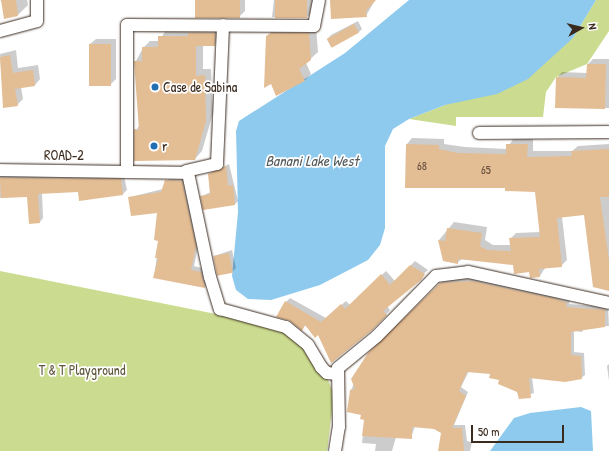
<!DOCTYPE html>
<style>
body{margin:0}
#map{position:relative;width:609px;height:451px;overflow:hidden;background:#fff;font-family:"Patrick Hand",sans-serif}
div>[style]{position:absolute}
.green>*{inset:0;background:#cbdc90}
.water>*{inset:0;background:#8ecaee}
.shadow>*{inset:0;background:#0003}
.building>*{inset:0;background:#e3bd94;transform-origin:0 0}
.roads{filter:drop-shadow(0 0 1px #3b2a1e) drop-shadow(0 0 1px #3b2a1e)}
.minor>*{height:12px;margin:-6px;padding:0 6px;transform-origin:6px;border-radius:6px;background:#fff}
.dots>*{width:11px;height:11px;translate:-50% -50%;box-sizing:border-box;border:2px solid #fff;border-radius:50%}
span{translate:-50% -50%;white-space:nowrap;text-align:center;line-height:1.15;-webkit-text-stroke:3.5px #fff;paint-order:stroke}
.number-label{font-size:12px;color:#654f3c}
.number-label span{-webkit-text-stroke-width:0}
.poi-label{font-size:14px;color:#3b2a1e}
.left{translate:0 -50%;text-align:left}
.street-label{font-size:14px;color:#3b2a1e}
.park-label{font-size:14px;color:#5f563a}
.water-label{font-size:15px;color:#545a5c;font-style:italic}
.north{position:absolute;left:561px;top:8px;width:40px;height:40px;-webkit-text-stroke:3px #fff;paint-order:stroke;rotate:82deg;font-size:11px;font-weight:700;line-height:16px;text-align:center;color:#3b2a1e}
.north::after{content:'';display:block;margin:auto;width:14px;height:18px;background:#3b2a1e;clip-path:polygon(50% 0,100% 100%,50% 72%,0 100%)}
.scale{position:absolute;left:471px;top:425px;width:93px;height:18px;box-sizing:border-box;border:2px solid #3b2a1e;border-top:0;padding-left:5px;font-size:12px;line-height:14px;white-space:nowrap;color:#3b2a1e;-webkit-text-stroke:3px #fff;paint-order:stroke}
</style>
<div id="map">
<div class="green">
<i style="clip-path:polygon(596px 0,609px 0,609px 31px,587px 64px,556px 77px,546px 92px,543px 117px,456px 117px,456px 126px,409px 119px,445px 105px,573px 38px)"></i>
<i style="clip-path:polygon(0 271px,281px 327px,323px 367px,334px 395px,327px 451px,0 451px)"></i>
</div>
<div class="water">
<i style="clip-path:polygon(409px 0,596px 0,573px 38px,528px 79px,497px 94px,445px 105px,409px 119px,393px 129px,385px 146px,385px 228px,380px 245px,368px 260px,320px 285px,271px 300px,248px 299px,236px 290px,232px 276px,238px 212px,236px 131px,239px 121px,345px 53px)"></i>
<i style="clip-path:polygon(581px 407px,591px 411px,593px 451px,490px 451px,514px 418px,530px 413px)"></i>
</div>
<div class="shadow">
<i style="clip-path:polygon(0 0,27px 0,28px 5px,18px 15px)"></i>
<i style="clip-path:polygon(205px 0,245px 0,245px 11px,239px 17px)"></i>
<i style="clip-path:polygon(274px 0,314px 0,313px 11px,307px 17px,272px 17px)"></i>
<i style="clip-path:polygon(331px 0,375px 0,366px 16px)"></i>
<i style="clip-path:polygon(358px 21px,362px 29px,359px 32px,331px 47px,327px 39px,331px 35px)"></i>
<i style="clip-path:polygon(222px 26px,221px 38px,214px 45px,203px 45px,203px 69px,211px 69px,213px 113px,202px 151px,195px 159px,136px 130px,139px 126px,136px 61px,143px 48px,150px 41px,159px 41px,166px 30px)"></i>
<i style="clip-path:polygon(316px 27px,318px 52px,306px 63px,311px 74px,304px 81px,267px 36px,274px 29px)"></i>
<i style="clip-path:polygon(96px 39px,116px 39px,116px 79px,110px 85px,90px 44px)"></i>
<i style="clip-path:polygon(16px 50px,18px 68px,38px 65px,40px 79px,35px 85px,21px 87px,23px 99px,17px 105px,4px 107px,0 54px)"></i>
<i style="clip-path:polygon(593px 59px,609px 59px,609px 108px,556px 107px,557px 78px,562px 72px,587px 73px,588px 64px)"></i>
<i style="clip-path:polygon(412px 138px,444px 139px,444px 144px,465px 147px,507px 149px,513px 139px,533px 139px,533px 151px,572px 151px,578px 146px,609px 144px,609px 289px,585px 214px,562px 217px,567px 260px,561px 266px,545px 268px,540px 276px,514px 264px,462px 259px,457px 263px,444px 261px,439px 240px,454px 222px,487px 227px,485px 240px,493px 245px,511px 245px,510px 239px,516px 233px,541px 232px,536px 191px,506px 187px,407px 144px)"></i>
<i style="clip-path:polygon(229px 164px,238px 201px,235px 204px,202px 196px,211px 192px,209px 174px)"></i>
<i style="clip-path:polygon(0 172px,124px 176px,127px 190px,123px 194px,80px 200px,78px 191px,42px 193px,43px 218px,40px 222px,28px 196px,0 198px)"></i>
<i style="clip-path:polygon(170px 177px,185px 178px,199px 242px,194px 266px,205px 269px,208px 284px,205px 287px,154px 277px,159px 241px,158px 212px,130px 197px,163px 189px)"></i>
<i style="clip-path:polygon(232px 250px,236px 268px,232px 272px,214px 256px)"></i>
<i style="clip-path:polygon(415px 261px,428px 270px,387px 306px,390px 310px,372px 329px,319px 334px,306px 325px,302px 329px,286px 302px,290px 298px,326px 318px,346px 301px,350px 305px,386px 271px,395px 281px)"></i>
<i style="clip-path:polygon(476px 278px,570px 300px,569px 304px,608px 307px,609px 326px,585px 327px,582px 332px,574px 331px,574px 352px,584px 353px,585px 375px,581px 378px,532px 377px,534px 393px,519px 398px,518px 391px,491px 373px,469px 371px,461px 387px,468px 392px,454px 425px,465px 425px,467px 441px,472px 442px,470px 451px,439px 451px,442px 433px,434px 428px,415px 426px,411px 438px,396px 437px,392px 451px,375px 451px,376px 444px,362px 443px,365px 419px,351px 390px,369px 353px,444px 280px)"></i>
<i style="clip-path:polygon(609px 364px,609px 381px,607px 366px)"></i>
</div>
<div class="building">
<i style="clip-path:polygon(1px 0,16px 0,18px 16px,4px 19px)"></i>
<i style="left:195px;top:0;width:45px;height:18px"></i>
<i style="left:275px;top:0;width:32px;height:18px"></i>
<i style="clip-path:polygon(330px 0,376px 0,366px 11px,367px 17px,331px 19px)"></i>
<i style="left:354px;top:24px;width:10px;height:31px;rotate:61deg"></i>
<i style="clip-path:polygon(188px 33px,215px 33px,215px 46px,196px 46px,196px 76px,205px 75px,206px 121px,195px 160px,134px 161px,134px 129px,139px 130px,134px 61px,142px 61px,142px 47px,158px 47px,158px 36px,188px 36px)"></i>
<i style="clip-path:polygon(271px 33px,309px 33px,311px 60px,299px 69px,305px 81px,276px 96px,271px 84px,264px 88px,266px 36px)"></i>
<i style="left:89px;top:44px;width:22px;height:42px"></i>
<i style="clip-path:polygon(10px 55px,13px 73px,33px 70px,35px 86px,15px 89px,18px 106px,3px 108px,0 57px)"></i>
<i style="clip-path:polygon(587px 64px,606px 64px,605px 109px,555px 108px,556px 77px,586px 78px)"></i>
<i style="clip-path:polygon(406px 144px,439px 145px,439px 149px,458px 153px,506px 154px,506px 144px,528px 144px,527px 157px,572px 156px,571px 151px,609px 149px,609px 197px,600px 197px,609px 260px,609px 291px,593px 287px,584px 215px,557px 218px,562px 267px,539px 269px,540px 277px,530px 278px,529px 272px,514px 274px,513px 265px,458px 259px,458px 264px,443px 261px,438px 240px,445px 241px,447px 228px,482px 233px,480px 246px,487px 250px,511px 251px,509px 238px,540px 237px,535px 192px,505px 191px,505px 188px,405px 188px)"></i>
<i style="clip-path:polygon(226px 166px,228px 186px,233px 185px,235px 205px,203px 210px,200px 196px,210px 194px,208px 174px)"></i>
<i style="clip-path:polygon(0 178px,121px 179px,123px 195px,79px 201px,78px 192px,38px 194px,40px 223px,29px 224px,27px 197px,1px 198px)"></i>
<i style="clip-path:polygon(165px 180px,182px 181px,196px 246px,191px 270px,201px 272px,205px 288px,153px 278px,158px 258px,155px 258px,158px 241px,154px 240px,157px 213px,131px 216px,128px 197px,161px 192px)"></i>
<i style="left:229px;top:253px;width:20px;height:16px;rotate:79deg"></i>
<i style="clip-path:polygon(410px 265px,425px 274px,421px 280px,383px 311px,387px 315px,372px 330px,331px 363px,318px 335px,315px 338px,305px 325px,302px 331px,290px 321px,276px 317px,285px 301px,321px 322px,341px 304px,345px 309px,381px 274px,390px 285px)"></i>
<i style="clip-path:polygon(472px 281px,556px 299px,567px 303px,566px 307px,605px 310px,605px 327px,571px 332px,571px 355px,581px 356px,582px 379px,565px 382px,529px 378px,531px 398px,519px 399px,517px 392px,498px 384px,499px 380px,489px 378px,490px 374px,467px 372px,459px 391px,466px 396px,452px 428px,462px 428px,464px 451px,438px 451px,441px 433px,434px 429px,412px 427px,412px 439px,362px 436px,364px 420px,360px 419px,361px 415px,347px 412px,350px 390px,355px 389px,351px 379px,368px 353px,440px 283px)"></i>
</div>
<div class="roads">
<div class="minor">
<i style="left:0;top:31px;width:38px;rotate:-15deg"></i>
<i style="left:37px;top:21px;width:21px;rotate:-90deg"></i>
<i style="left:479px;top:133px;width:130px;rotate:-0.4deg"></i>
<i style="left:0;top:170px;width:188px;rotate:0.9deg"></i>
<i style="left:188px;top:173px;width:106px;rotate:78.1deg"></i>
<i style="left:210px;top:277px;width:34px;rotate:73deg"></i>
<i style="left:220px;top:309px;width:68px;rotate:15.3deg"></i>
<i style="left:286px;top:327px;width:28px;rotate:39deg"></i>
<i style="left:308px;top:345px;width:26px;rotate:59deg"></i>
<i style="left:321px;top:367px;width:8px;rotate:45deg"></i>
<i style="left:327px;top:373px;width:10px;rotate:6deg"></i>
<i style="left:127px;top:171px;width:146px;rotate:-90deg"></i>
<i style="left:127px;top:25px;width:187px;rotate:0.3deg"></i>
<i style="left:314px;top:26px;width:26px;rotate:-79deg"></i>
<i style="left:186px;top:171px;width:32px;rotate:-13deg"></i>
<i style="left:217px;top:164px;width:139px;rotate:-87.5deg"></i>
<i style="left:335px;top:451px;width:24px;rotate:-81deg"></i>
<i style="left:339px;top:427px;width:59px;rotate:-91deg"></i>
<i style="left:338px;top:368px;width:50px;rotate:-39.4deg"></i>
<i style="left:377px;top:336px;width:84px;rotate:-45.5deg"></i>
<i style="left:436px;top:276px;width:32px;rotate:-7deg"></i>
<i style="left:468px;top:272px;width:144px;rotate:12.4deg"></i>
</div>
</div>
<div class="dots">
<i style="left:155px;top:87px;background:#1f6fb2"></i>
<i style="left:154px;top:146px;background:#1f6fb2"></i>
</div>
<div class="number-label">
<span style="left:422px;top:166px">68</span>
<span style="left:486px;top:170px">65</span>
</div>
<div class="poi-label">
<span class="left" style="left:163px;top:87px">Case de Sabina</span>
<span class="left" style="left:162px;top:146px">r</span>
</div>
<div class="street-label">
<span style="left:64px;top:155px">ROAD-2</span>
</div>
<div class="park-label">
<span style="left:82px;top:370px">T &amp; T Playground</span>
</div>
<div class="water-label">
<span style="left:312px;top:161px">Banani Lake West</span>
</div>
<div class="north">N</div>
<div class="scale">50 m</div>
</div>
